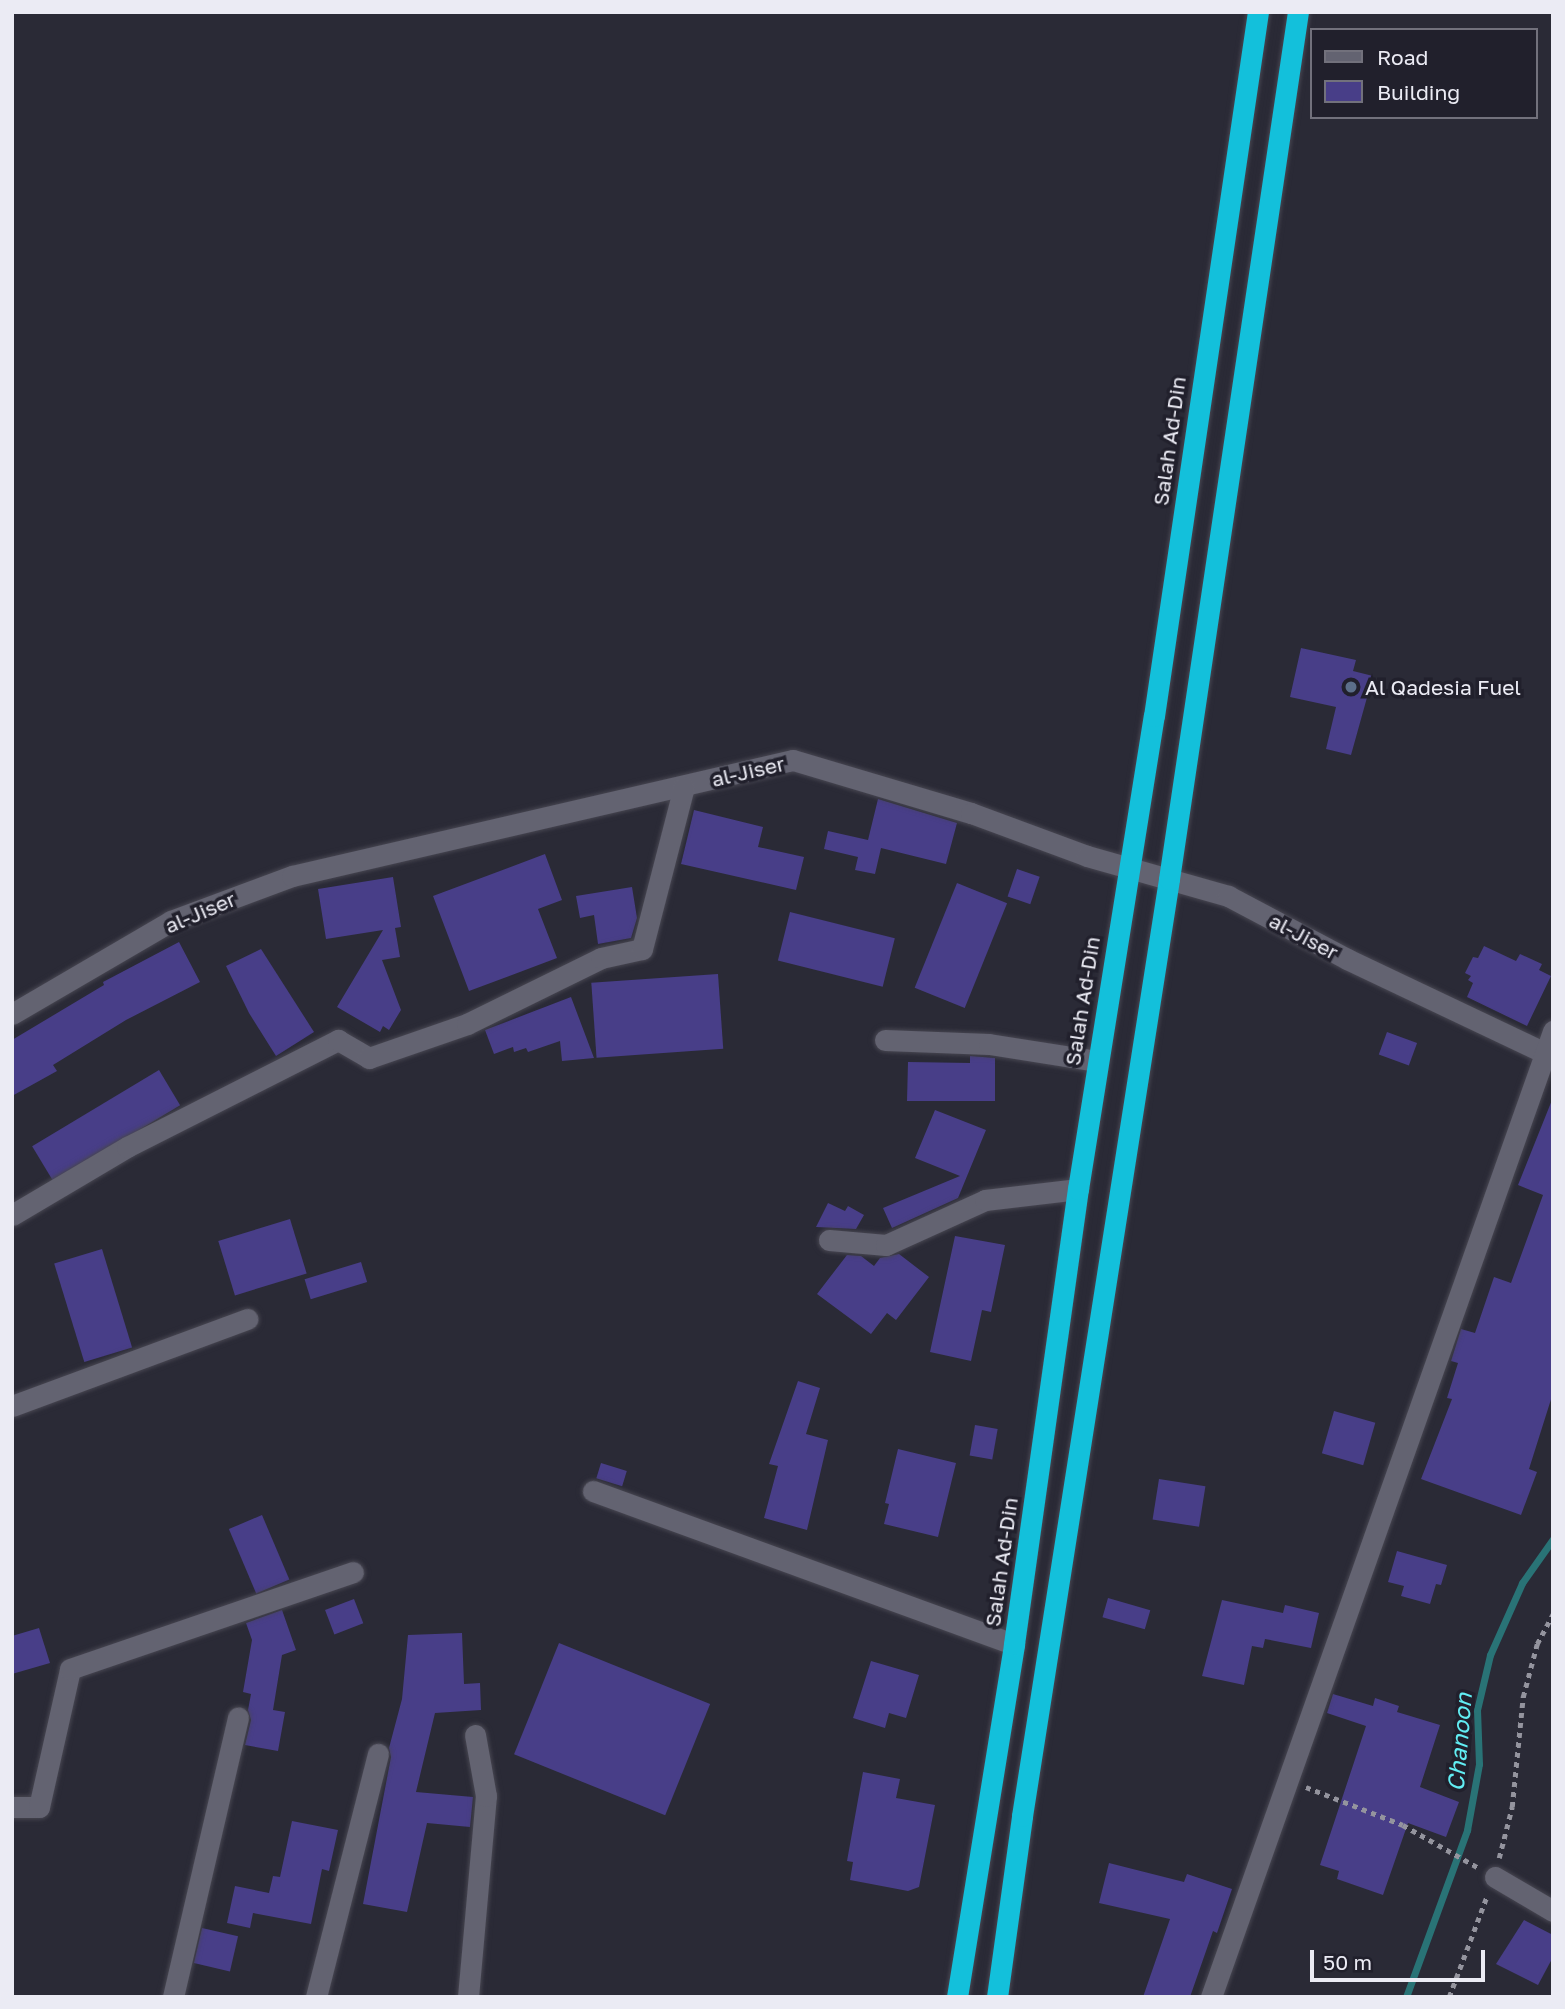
<!DOCTYPE html>
<style>
body{margin:0}
#map{position:relative;width:1565px;height:2009px;overflow:hidden;background:#2a2a36;font-family:"Golos Text",sans-serif}
div>[style]{position:absolute}
.stream>*{height:7px;margin:-3.5px;padding:0 3.5px;transform-origin:3.5px;border-radius:3.5px;background:#297376}
.building>*{inset:0;background:#483e88;transform-origin:0 0}
.path>*{height:4.5px;margin-top:-2.25px;transform-origin:0;background:repeating-linear-gradient(90deg,#94949e 0 5px,transparent 0 10px)}
.roads{filter:drop-shadow(0 0 2px #474651) drop-shadow(0 0 2px #474651)}
.minor>*{height:21px;margin:-10.5px;padding:0 10.5px;transform-origin:10.5px;border-radius:10.5px;background:#636371}
.highway>*{height:21px;margin:-10.5px;padding:0 10.5px;transform-origin:10.5px;border-radius:10.5px;background:#13c0db}
.dots>*{width:19px;height:19px;translate:-50% -50%;box-sizing:border-box;border:4px solid #21202c;border-radius:50%}
span{translate:-50% -50%;white-space:nowrap;text-align:center;line-height:1.15;-webkit-text-stroke:7px #21202c;paint-order:stroke}
.street-label{font-size:21px;color:#ebebf4}
.poi-label{font-size:21px;color:#ebebf4}
.left{translate:0 -50%;text-align:left}
.water-label{font-size:23px;color:#62eef4;font-style:italic}
.frame{position:absolute;inset:0;border:14px solid #ebebf4;pointer-events:none}
.legend{position:absolute;left:1310px;top:28px;width:228px;height:91px;box-sizing:border-box;background:#21202c;border:2px solid #72717c;margin:0;padding:9px 12px;list-style:none;font-size:21px;color:#ebebf4}
.legend li{display:flex;align-items:center;gap:14px;height:35px}
.legend b{width:35px;border:2px solid #72717c}
.scale{position:absolute;left:1310px;top:1950px;width:175px;height:32px;box-sizing:border-box;border:4px solid #ebebf4;border-top:0;padding-left:9px;font-size:21px;line-height:24px;white-space:nowrap;color:#ebebf4;-webkit-text-stroke:5px #21202c;paint-order:stroke}
</style>
<div id="map">
<div class="stream">
<i style="left:1406px;top:1997px;width:178px;rotate:-69.9deg"></i>
<i style="left:1467px;top:1830px;width:67px;rotate:-79.7deg"></i>
<i style="left:1479px;top:1764px;width:54px;rotate:-92.1deg"></i>
<i style="left:1477px;top:1710px;width:57px;rotate:-76.7deg"></i>
<i style="left:1490px;top:1655px;width:79px;rotate:-66deg"></i>
<i style="left:1522px;top:1583px;width:54px;rotate:-54.8deg"></i>
</div>
<div class="building">
<i style="clip-path:polygon(1301px 648px,1356px 660px,1353px 671px,1373px 676px,1351px 755px,1326px 749px,1336px 707px,1290px 697px)"></i>
<i style="clip-path:polygon(878px 799px,957px 823px,946px 864px,881px 848px,875px 874px,855px 870px,858px 857px,824px 849px,828px 831px,868px 840px)"></i>
<i style="clip-path:polygon(694px 810px,763px 827px,758px 847px,804px 857px,796px 890px,681px 864px)"></i>
<i style="clip-path:polygon(545px 854px,562px 900px,538px 909px,557px 958px,469px 991px,433px 896px)"></i>
<i style="left:1017px;top:869px;width:24px;height:29px;rotate:19deg"></i>
<i style="clip-path:polygon(393px 877px,401px 927px,395px 928px,400px 957px,382px 960px,401px 1010px,389px 1030px,383px 1026px,380px 1032px,337px 1007px,383px 930px,326px 939px,318px 889px)"></i>
<i style="left:957px;top:883px;width:54px;height:113px;rotate:22deg"></i>
<i style="clip-path:polygon(632px 887px,637px 918px,631px 938px,598px 944px,594px 915px,580px 918px,576px 896px)"></i>
<i style="left:790px;top:912px;width:108px;height:50px;rotate:14deg"></i>
<i style="clip-path:polygon(179px 942px,200px 982px,126px 1020px,53px 1065px,57px 1071px,12px 1096px,12px 1040px,104px 985px,103px 982px)"></i>
<i style="clip-path:polygon(1484px 946px,1516px 961px,1520px 954px,1542px 964px,1539px 970px,1551px 976px,1527px 1026px,1467px 997px,1473px 983px,1468px 980px,1471px 976px,1465px 973px,1473px 957px,1478px 958px)"></i>
<i style="clip-path:polygon(261px 949px,314px 1032px,276px 1056px,249px 1013px,226px 966px)"></i>
<i style="left:718px;top:974px;width:75px;height:127px;rotate:86deg"></i>
<i style="clip-path:polygon(571px 997px,594px 1058px,562px 1061px,560px 1041px,528px 1052px,526px 1048px,514px 1052px,513px 1047px,494px 1054px,485px 1030px)"></i>
<i style="left:1387px;top:1032px;width:32px;height:24px;rotate:20deg"></i>
<i style="clip-path:polygon(970px 1056px,995px 1058px,995px 1101px,907px 1101px,908px 1062px,970px 1063px)"></i>
<i style="left:159px;top:1070px;width:41px;height:148px;rotate:59deg"></i>
<i style="clip-path:polygon(1552px 1100px,1553px 1393px,1529px 1469px,1537px 1472px,1521px 1515px,1421px 1479px,1452px 1399px,1447px 1398px,1458px 1363px,1451px 1361px,1461px 1329px,1475px 1333px,1494px 1277px,1511px 1283px,1543px 1195px,1518px 1185px)"></i>
<i style="clip-path:polygon(935px 1110px,986px 1130px,958px 1198px,892px 1228px,883px 1208px,960px 1176px,915px 1158px)"></i>
<i style="clip-path:polygon(828px 1203px,845px 1211px,848px 1206px,864px 1215px,856px 1229px,816px 1227px)"></i>
<i style="left:290px;top:1219px;width:57px;height:75px;rotate:73deg"></i>
<i style="clip-path:polygon(955px 1236px,1005px 1245px,991px 1312px,982px 1310px,971px 1361px,930px 1352px)"></i>
<i style="left:102px;top:1249px;width:103px;height:50px;rotate:73deg"></i>
<i style="clip-path:polygon(899px 1254px,929px 1277px,896px 1320px,887px 1313px,871px 1334px,817px 1294px,847px 1255px,861px 1256px,874px 1266px,880px 1258px)"></i>
<i style="left:361px;top:1262px;width:21px;height:59px;rotate:73deg"></i>
<i style="clip-path:polygon(798px 1381px,820px 1388px,806px 1434px,828px 1440px,807px 1530px,764px 1518px,778px 1466px,769px 1464px)"></i>
<i style="left:1334px;top:1411px;width:43px;height:44px;rotate:16deg"></i>
<i style="left:975px;top:1425px;width:23px;height:31px;rotate:10deg"></i>
<i style="clip-path:polygon(898px 1449px,956px 1463px,938px 1537px,884px 1524px,889px 1504px,885px 1503px)"></i>
<i style="left:601px;top:1463px;width:27px;height:16px;rotate:17deg"></i>
<i style="left:1159px;top:1479px;width:47px;height:41px;rotate:9deg"></i>
<i style="left:262px;top:1515px;width:70px;height:36px;rotate:67deg"></i>
<i style="clip-path:polygon(1397px 1551px,1447px 1565px,1441px 1585px,1436px 1584px,1430px 1604px,1401px 1596px,1404px 1586px,1388px 1582px)"></i>
<i style="left:1108px;top:1598px;width:44px;height:20px;rotate:16deg"></i>
<i style="left:354px;top:1599px;width:26px;height:31px;rotate:69deg"></i>
<i style="clip-path:polygon(1222px 1600px,1283px 1613px,1285px 1605px,1319px 1613px,1311px 1648px,1265px 1639px,1263px 1648px,1252px 1646px,1244px 1685px,1202px 1676px)"></i>
<i style="clip-path:polygon(282px 1610px,296px 1650px,282px 1655px,273px 1710px,285px 1712px,278px 1751px,245px 1745px,251px 1720px,248px 1710px,251px 1694px,243px 1692px,252px 1640px,246px 1623px)"></i>
<i style="clip-path:polygon(39px 1628px,50px 1663px,12px 1674px,12px 1636px)"></i>
<i style="clip-path:polygon(462px 1633px,464px 1684px,480px 1683px,481px 1710px,435px 1713px,416px 1792px,473px 1797px,470px 1827px,427px 1823px,407px 1912px,363px 1904px,391px 1757px,389px 1748px,402px 1699px,408px 1635px)"></i>
<i style="left:559px;top:1643px;width:163px;height:120px;rotate:22deg"></i>
<i style="clip-path:polygon(871px 1661px,919px 1675px,906px 1718px,889px 1713px,885px 1728px,853px 1718px)"></i>
<i style="clip-path:polygon(1333px 1694px,1373px 1706px,1375px 1698px,1399px 1706px,1397px 1712px,1440px 1725px,1420px 1787px,1459px 1802px,1446px 1837px,1408px 1823px,1383px 1895px,1337px 1879px,1339px 1871px,1320px 1865px,1366px 1726px,1327px 1713px)"></i>
<i style="clip-path:polygon(863px 1772px,900px 1779px,896px 1798px,935px 1805px,919px 1887px,908px 1891px,850px 1880px,853px 1862px,847px 1861px)"></i>
<i style="clip-path:polygon(292px 1821px,338px 1830px,329px 1871px,322px 1869px,311px 1924px,253px 1913px,250px 1928px,227px 1923px,235px 1886px,269px 1893px,273px 1876px,280px 1877px)"></i>
<i style="clip-path:polygon(1109px 1863px,1184px 1882px,1187px 1874px,1232px 1889px,1217px 1933px,1213px 1931px,1190px 1997px,1143px 1997px,1170px 1919px,1099px 1903px)"></i>
<i style="clip-path:polygon(1524px 1920px,1553px 1935px,1553px 1957px,1538px 1985px,1496px 1964px)"></i>
<i style="left:202px;top:1928px;width:37px;height:36px;rotate:13deg"></i>
</div>
<div class="path">
<i style="left:1306px;top:1787px;width:104px;rotate:21.4deg"></i>
<i style="left:1403px;top:1825px;width:87px;rotate:29.5deg"></i>
<i style="left:1499px;top:1858px;width:53px;rotate:-75.7deg"></i>
<i style="left:1512px;top:1807px;width:111px;rotate:-84.3deg"></i>
<i style="left:1523px;top:1697px;width:55px;rotate:-75.2deg"></i>
<i style="left:1537px;top:1644px;width:34px;rotate:-62deg"></i>
<i style="left:1449px;top:1997px;width:108px;rotate:-69.4deg"></i>
</div>
<div class="roads">
<div class="minor">
<i style="left:12px;top:1014px;width:184px;rotate:-30.3deg"></i>
<i style="left:171px;top:921px;width:129px;rotate:-20.4deg"></i>
<i style="left:292px;top:876px;width:514px;rotate:-13.04deg"></i>
<i style="left:793px;top:760px;width:186px;rotate:16.6deg"></i>
<i style="left:971px;top:813px;width:124px;rotate:20.3deg"></i>
<i style="left:1087px;top:856px;width:147px;rotate:15.8deg"></i>
<i style="left:1228px;top:896px;width:135px;rotate:27.9deg"></i>
<i style="left:1347px;top:959px;width:228px;rotate:25.4deg"></i>
<i style="left:885px;top:1040px;width:104px;rotate:2.2deg"></i>
<i style="left:989px;top:1044px;width:110px;rotate:8.9deg"></i>
<i style="left:12px;top:1215px;width:134px;rotate:-30.6deg"></i>
<i style="left:127px;top:1147px;width:237px;rotate:-26.9deg"></i>
<i style="left:338px;top:1040px;width:36px;rotate:30deg"></i>
<i style="left:369px;top:1058px;width:104px;rotate:-19.1deg"></i>
<i style="left:467px;top:1024px;width:149px;rotate:-26.2deg"></i>
<i style="left:601px;top:958px;width:42px;rotate:-12.4deg"></i>
<i style="left:642px;top:949px;width:167px;rotate:-75.5deg"></i>
<i style="left:829px;top:1240px;width:57px;rotate:5deg"></i>
<i style="left:886px;top:1245px;width:109px;rotate:-24.4deg"></i>
<i style="left:985px;top:1200px;width:94px;rotate:-6.7deg"></i>
<i style="left:12px;top:1406px;width:251px;rotate:-20.3deg"></i>
<i style="left:593px;top:1491px;width:448px;rotate:20deg"></i>
<i style="left:12px;top:1807px;width:27px"></i>
<i style="left:39px;top:1807px;width:141px;rotate:-77.3deg"></i>
<i style="left:70px;top:1669px;width:299px;rotate:-18.9deg"></i>
<i style="left:1495px;top:1877px;width:67px;rotate:30.4deg"></i>
<i style="left:173px;top:1997px;width:287px;rotate:-76.9deg"></i>
<i style="left:316px;top:1997px;width:251px;rotate:-75.7deg"></i>
<i style="left:468px;top:1997px;width:202px;rotate:-84.9deg"></i>
<i style="left:486px;top:1796px;width:62px;rotate:-100.2deg"></i>
<i style="left:1211px;top:1997px;width:1025px;rotate:-70.5deg"></i>
</div>
<div class="highway">
<i style="left:957px;top:1997px;width:358px;rotate:-80.8deg"></i>
<i style="left:1014px;top:1644px;width:459px;rotate:-82deg"></i>
<i style="left:1078px;top:1189px;width:479px;rotate:-80.9deg"></i>
<i style="left:1154px;top:716px;width:712px;rotate:-81.6deg"></i>
<i style="left:997px;top:1997px;width:183px;rotate:-82.1deg"></i>
<i style="left:1022px;top:1816px;width:948px;rotate:-81.08deg"></i>
<i style="left:1169px;top:879px;width:877px;rotate:-81.54deg"></i>
</div>
</div>
<div class="dots">
<i style="left:1351px;top:687px;background:#5c6f8a"></i>
</div>
<div class="street-label">
<span style="left:1169px;top:441px;rotate:-82deg">Salah Ad-Din</span>
<span style="left:748px;top:771px;rotate:-13deg">al-Jiser</span>
<span style="left:200px;top:912px;rotate:-23deg">al-Jiser</span>
<span style="left:1304px;top:936px;rotate:28deg">al-Jiser</span>
<span style="left:1082px;top:1001px;rotate:-81deg">Salah Ad-Din</span>
<span style="left:1001px;top:1562px;rotate:-82deg">Salah Ad-Din</span>
</div>
<div class="poi-label">
<span class="left" style="left:1365px;top:687px">Al Qadesia Fuel</span>
</div>
<div class="water-label">
<span style="left:1459px;top:1742px;rotate:-85deg">Chanoon</span>
</div>
<div class="frame"></div>
<ul class="legend">
<li><b style="height:9px;background:#636371"></b>Road</li>
<li><b style="height:19px;background:#483e88"></b>Building</li>
</ul>
<div class="scale">50 m</div>
</div>
